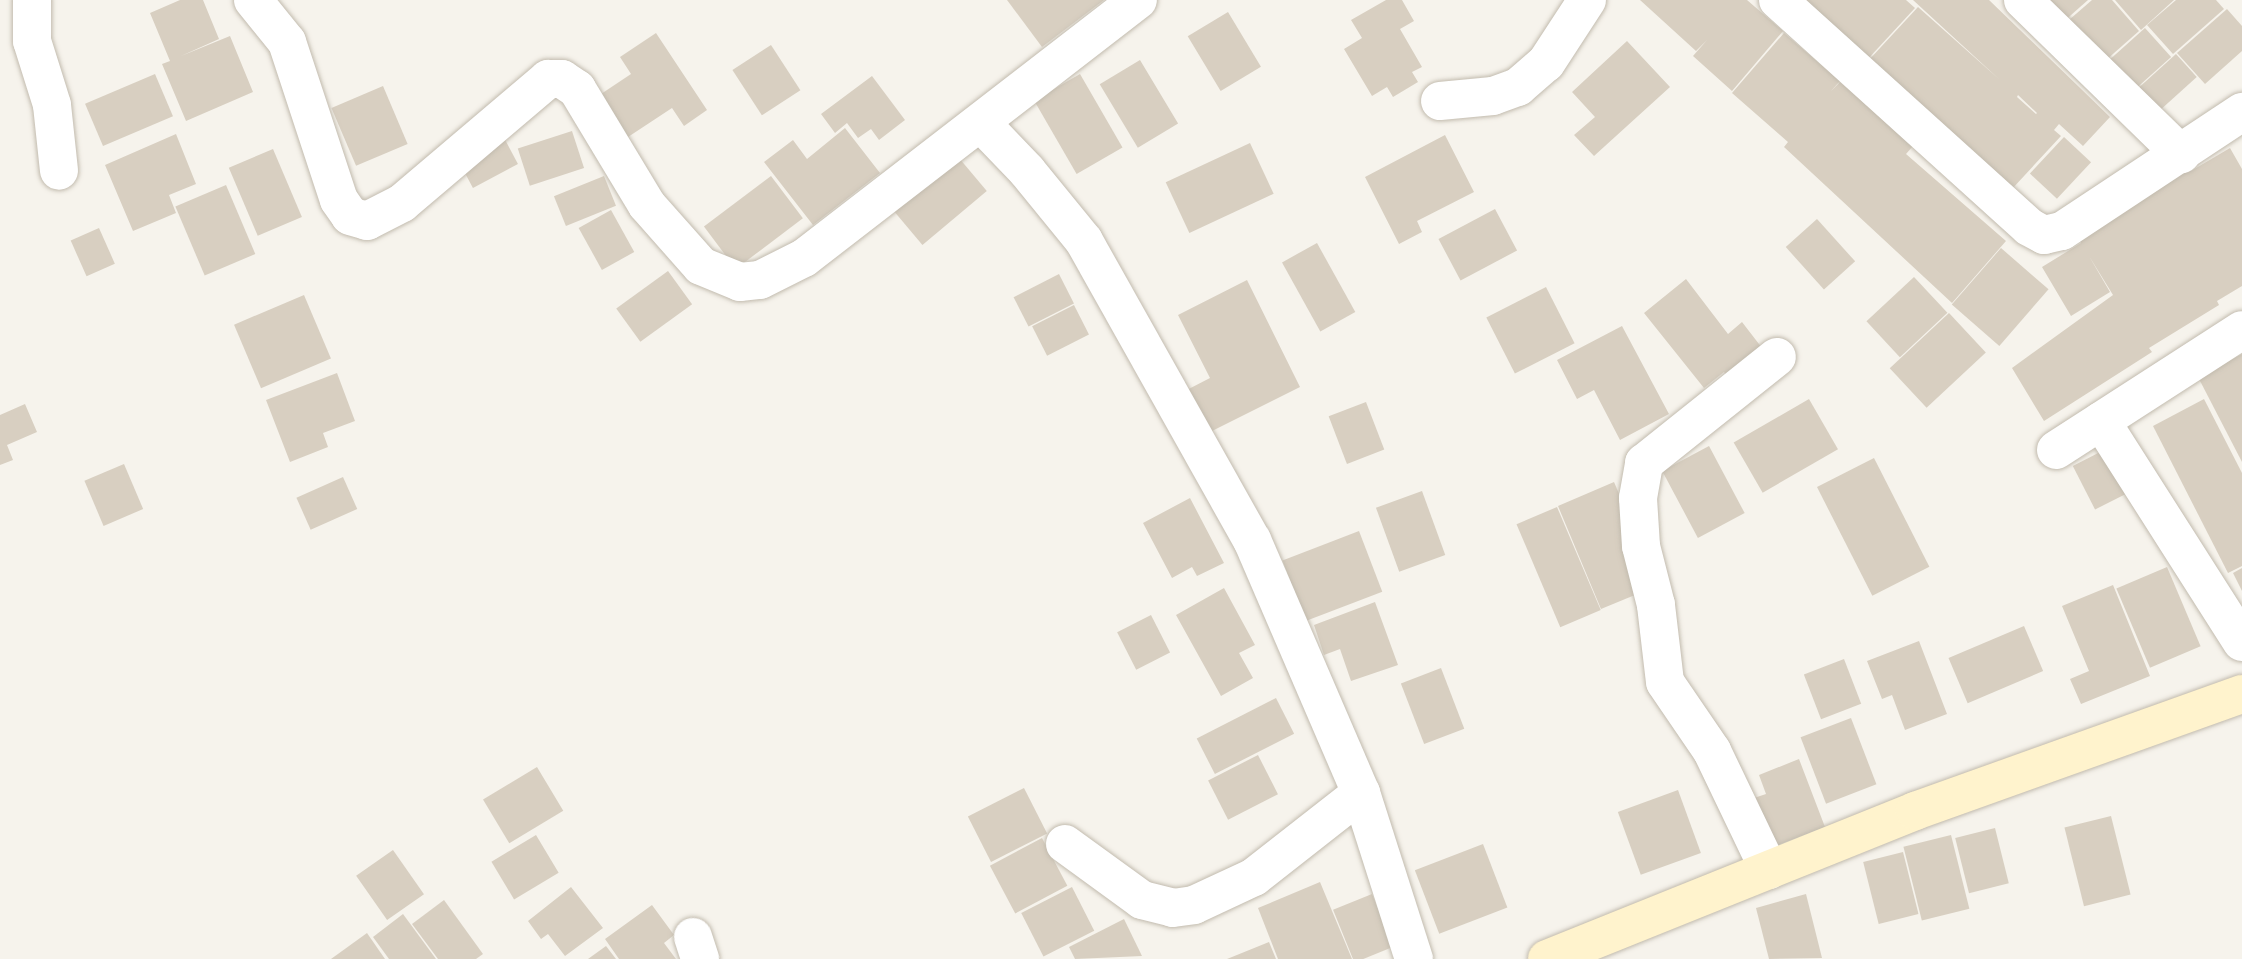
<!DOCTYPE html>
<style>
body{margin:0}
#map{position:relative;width:2242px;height:959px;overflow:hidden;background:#f6f3ec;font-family:"Fira Sans",sans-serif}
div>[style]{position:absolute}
.building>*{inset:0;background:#d8cfc1;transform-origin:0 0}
.roads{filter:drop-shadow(0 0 2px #c2bbae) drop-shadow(0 0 2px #c2bbae)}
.street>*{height:38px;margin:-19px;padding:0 19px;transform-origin:19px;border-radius:19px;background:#fff}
.secondary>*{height:38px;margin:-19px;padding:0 19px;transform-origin:19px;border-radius:19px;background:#fff3cd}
span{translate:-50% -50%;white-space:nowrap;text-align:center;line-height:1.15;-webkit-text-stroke:5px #fff;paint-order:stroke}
</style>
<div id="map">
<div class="building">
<i style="clip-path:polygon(180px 0,203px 0,219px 39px,181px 56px,230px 36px,253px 92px,186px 121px,162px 64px,170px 61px,150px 13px)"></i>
<i style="clip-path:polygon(1007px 0,1104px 0,1042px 47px)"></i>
<i style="clip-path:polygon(1386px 0,1402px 0,1414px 21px,1400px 29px,1422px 67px,1412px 72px,1418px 82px,1393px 97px,1387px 87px,1372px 96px,1344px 49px,1362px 38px,1351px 20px)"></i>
<i style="clip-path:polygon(1640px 0,1747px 0,1783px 31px,1732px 91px,1693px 56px,1707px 40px,1696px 51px)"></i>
<i style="clip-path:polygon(1802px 0,1906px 0,1915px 8px,1867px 60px)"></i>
<i style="clip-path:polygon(evenodd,1913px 0,1989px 0,2110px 117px,2083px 146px,2059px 124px,2054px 130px,2061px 136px,2012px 189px,1868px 61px,1918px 7px,2000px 80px,1913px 0,2018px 95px,2037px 113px,2036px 114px,2017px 97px,2018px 95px)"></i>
<i style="clip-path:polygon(2042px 0,2088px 0,2062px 23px)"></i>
<i style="clip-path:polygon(2092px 0,2112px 0,2139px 31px,2105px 61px,2069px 20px)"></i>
<i style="clip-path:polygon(2115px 0,2174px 0,2141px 30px)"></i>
<i style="clip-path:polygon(2176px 0,2216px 0,2224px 9px,2173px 54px,2147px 25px)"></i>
<i style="clip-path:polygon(2227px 9px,2242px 26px,2242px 51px,2205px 84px,2177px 53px)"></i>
<i style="left:1228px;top:12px;width:64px;height:47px;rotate:59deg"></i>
<i style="left:2145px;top:28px;width:39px;height:48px;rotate:48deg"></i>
<i style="clip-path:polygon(656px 33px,707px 110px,684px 126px,672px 108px,628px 137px,592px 100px,631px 74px,620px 57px)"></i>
<i style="clip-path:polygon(1784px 33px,1840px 81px,1831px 91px,1840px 82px,1913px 146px,1906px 154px,2006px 241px,1952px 303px,1784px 147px,1788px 142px,1732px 93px)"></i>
<i style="clip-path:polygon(1627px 41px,1670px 87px,1594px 156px,1574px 135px,1595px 117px,1572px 92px)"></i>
<i style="left:771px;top:45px;width:54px;height:46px;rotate:57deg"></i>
<i style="left:2176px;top:54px;width:31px;height:51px;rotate:48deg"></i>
<i style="left:1140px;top:60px;width:74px;height:47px;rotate:59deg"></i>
<i style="left:155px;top:74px;width:46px;height:76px;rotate:67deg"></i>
<i style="left:1080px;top:74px;width:85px;height:53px;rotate:60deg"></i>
<i style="clip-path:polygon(872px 76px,905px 120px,879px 140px,871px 129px,858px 138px,847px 123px,835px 133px,821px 114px)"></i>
<i style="left:383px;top:86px;width:63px;height:56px;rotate:67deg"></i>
<i style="clip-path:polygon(845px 128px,880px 173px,813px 225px,764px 162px,793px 140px,807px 159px)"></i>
<i style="left:572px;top:131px;width:39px;height:57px;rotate:72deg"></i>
<i style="clip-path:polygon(176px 134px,196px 184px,169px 195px,176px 213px,133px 231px,105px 165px)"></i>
<i style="left:502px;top:134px;width:34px;height:51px;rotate:62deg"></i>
<i style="clip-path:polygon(1445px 135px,1474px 192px,1417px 221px,1422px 232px,1399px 244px,1365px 177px)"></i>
<i style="left:2064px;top:137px;width:37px;height:50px;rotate:43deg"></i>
<i style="left:1250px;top:143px;width:56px;height:93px;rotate:65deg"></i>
<i style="clip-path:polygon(2230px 148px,2242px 169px,2242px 286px,2217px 301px,2219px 305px,2149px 348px,2152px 352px,2044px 421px,2012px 368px,2113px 295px,2089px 256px,2110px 292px,2071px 316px,2042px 267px,2081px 243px,2077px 236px,2188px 166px,2191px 171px)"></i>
<i style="left:273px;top:149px;width:74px;height:48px;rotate:67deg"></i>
<i style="left:954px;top:152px;width:51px;height:84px;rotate:50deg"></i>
<i style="left:604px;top:176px;width:32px;height:54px;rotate:68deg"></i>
<i style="left:771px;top:176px;width:53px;height:84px;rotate:53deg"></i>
<i style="left:226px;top:185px;width:75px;height:55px;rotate:67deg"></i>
<i style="left:1495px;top:209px;width:47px;height:64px;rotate:62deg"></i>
<i style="left:611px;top:210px;width:48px;height:37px;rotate:61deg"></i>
<i style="left:1817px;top:219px;width:57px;height:42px;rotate:48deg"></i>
<i style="left:99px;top:228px;width:39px;height:31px;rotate:66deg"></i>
<i style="left:1317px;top:243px;width:79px;height:40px;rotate:61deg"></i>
<i style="left:2001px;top:248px;width:63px;height:75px;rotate:41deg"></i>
<i style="left:668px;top:271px;width:41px;height:64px;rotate:54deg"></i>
<i style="left:1059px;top:274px;width:33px;height:51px;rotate:63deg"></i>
<i style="left:1914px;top:277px;width:49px;height:65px;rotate:47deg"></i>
<i style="clip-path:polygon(1686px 279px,1728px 334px,1742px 322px,1769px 357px,1733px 384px,1724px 372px,1704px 388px,1644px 313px)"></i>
<i style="clip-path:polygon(1247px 280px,1300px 387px,1198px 438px,1177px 395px,1210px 378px,1178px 315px)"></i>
<i style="left:1546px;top:287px;width:63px;height:67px;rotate:63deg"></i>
<i style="left:304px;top:295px;width:69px;height:76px;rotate:67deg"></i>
<i style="left:1074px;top:305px;width:33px;height:47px;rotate:63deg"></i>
<i style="left:1949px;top:313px;width:54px;height:81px;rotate:47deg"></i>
<i style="clip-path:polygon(1622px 326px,1669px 414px,1620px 440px,1594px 390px,1577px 399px,1557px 360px)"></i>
<i style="clip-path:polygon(2242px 354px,2242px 462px,2198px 377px)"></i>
<i style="clip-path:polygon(337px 373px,355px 421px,323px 433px,328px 447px,290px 462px,266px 400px)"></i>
<i style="left:1809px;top:399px;width:58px;height:87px;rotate:60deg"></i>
<i style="clip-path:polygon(2204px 399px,2242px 473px,2242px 566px,2228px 573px,2153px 426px)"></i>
<i style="left:1366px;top:402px;width:51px;height:40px;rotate:69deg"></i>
<i style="clip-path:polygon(25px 404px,37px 432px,7px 445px,13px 460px,0 465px,0 415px)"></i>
<i style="left:1709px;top:446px;width:76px;height:53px;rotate:62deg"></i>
<i style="left:2104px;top:450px;width:49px;height:35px;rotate:63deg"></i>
<i style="left:1874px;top:458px;width:122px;height:64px;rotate:63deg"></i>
<i style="left:124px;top:464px;width:49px;height:43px;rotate:67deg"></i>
<i style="left:343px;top:477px;width:35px;height:51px;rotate:66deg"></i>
<i style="clip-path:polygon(1614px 482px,1633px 526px,1647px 590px,1601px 609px,1558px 506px)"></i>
<i style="left:1422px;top:491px;width:68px;height:49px;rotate:70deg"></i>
<i style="clip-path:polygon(1190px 498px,1224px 563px,1197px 576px,1192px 567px,1172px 578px,1143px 523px)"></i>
<i style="left:1557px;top:507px;width:112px;height:44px;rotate:67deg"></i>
<i style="left:1359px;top:531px;width:65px;height:82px;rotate:69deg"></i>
<i style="left:2167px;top:567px;width:86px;height:55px;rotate:67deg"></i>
<i style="clip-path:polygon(2242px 568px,2242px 591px,2233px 573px)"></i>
<i style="clip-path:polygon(2113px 585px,2150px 676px,2081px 704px,2070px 679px,2089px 671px,2062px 606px)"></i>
<i style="clip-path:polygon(1224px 588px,1255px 645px,1239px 653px,1253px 678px,1221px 696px,1176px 615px)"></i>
<i style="clip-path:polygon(1375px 602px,1398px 665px,1351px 681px,1340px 649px,1324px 655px,1314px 625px)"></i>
<i style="left:1151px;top:615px;width:42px;height:38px;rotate:63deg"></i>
<i style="left:2024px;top:626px;width:49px;height:82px;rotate:67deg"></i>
<i style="clip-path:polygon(1919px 641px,1947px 714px,1905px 730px,1892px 695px,1882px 699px,1867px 661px)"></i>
<i style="left:1844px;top:659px;width:48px;height:43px;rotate:69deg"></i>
<i style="left:1441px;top:668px;width:65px;height:43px;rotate:69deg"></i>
<i style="left:1276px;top:698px;width:40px;height:89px;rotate:63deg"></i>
<i style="left:1851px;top:718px;width:71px;height:54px;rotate:69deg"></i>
<i style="left:1258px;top:755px;width:44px;height:56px;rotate:63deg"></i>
<i style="clip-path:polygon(1799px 759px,1825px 827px,1770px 848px,1751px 799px,1766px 794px,1759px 775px)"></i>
<i style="left:537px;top:767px;width:51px;height:63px;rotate:59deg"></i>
<i style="left:1024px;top:788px;width:51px;height:63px;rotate:63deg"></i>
<i style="left:1678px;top:790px;width:67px;height:64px;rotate:70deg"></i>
<i style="left:2111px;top:816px;width:81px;height:48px;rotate:76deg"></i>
<i style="left:1995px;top:828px;width:57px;height:41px;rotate:76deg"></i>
<i style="left:536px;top:835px;width:44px;height:52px;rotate:59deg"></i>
<i style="left:1951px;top:835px;width:76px;height:49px;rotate:76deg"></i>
<i style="left:1042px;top:838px;width:54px;height:59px;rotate:62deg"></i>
<i style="left:1483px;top:844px;width:68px;height:73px;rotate:69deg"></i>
<i style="left:393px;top:850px;width:54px;height:45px;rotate:55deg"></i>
<i style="left:1903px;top:852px;width:64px;height:41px;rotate:76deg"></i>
<i style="clip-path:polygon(1320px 882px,1352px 959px,1278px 959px,1258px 908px)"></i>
<i style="clip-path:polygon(571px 887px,603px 928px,565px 956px,548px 934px,541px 939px,528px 921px)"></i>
<i style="left:1072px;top:887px;width:49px;height:57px;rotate:63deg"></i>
<i style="left:1372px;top:894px;width:57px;height:42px;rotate:68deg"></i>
<i style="clip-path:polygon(1806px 894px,1822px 958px,1769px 959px,1756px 908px)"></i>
<i style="clip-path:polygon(444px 900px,483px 954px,476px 959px,438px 959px,412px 924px)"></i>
<i style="clip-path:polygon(652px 905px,674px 935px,664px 943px,676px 959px,619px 959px,605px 939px)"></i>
<i style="clip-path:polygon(403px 914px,436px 959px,389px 959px,373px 937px)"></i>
<i style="clip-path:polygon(1124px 919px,1142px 956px,1075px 959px,1069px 947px)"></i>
<i style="clip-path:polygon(367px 933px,385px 959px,331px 959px)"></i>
<i style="clip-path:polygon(1269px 942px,1276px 959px,1227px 959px)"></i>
<i style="clip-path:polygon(606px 946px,616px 959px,588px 959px)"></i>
</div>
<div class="roads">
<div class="street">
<i style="left:32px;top:0;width:41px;rotate:90deg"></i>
<i style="left:32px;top:41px;width:67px;rotate:72.6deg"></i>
<i style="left:52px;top:105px;width:66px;rotate:83.9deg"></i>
<i style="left:253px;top:0;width:54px;rotate:51deg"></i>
<i style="left:287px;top:42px;width:166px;rotate:71.8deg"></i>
<i style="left:339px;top:200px;width:19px;rotate:55deg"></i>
<i style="left:350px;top:216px;width:18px;rotate:16deg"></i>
<i style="left:367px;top:221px;width:39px;rotate:-27deg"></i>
<i style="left:402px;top:203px;width:192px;rotate:-40.3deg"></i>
<i style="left:548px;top:79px;width:14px"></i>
<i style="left:562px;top:79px;width:18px;rotate:34deg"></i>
<i style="left:577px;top:89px;width:135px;rotate:58.9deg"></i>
<i style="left:647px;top:205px;width:81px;rotate:48.5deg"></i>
<i style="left:701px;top:266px;width:42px;rotate:22.3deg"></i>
<i style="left:740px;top:282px;width:20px;rotate:-6deg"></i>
<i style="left:760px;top:280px;width:49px;rotate:-26.6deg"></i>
<i style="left:804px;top:258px;width:422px;rotate:-37.7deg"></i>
<i style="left:1778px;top:0;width:338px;rotate:42.1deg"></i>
<i style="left:2029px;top:227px;width:17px;rotate:28deg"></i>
<i style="left:2044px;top:235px;width:18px;rotate:-13deg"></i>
<i style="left:2062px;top:231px;width:216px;rotate:-33.5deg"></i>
<i style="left:2023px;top:0;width:221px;rotate:44.3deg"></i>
<i style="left:1440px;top:101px;width:53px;rotate:-5.4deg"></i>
<i style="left:1493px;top:96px;width:27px;rotate:-20deg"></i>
<i style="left:1518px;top:87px;width:37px;rotate:-41deg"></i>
<i style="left:1546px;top:63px;width:75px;rotate:-56.9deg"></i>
<i style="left:982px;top:124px;width:65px;rotate:46.2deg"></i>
<i style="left:1027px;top:171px;width:90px;rotate:50.8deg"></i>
<i style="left:1084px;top:241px;width:343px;rotate:60.7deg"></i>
<i style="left:1252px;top:540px;width:275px;rotate:66.7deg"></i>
<i style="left:1361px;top:793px;width:174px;rotate:72.3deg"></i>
<i style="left:2101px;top:421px;width:262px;rotate:57.5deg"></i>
<i style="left:2056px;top:450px;width:221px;rotate:-32.8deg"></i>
<i style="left:1065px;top:844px;width:95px;rotate:36deg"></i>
<i style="left:1142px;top:900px;width:32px;rotate:14deg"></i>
<i style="left:1173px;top:908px;width:21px;rotate:-8deg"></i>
<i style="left:1194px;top:905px;width:66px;rotate:-25deg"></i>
<i style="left:1254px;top:877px;width:136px;rotate:-38.1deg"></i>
<i style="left:1769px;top:870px;width:132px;rotate:-115.6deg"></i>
<i style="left:1712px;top:751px;width:83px;rotate:-124.3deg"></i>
<i style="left:1665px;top:682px;width:78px;rotate:-96.7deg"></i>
<i style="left:1656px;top:605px;width:61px;rotate:-104.3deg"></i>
<i style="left:1641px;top:546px;width:48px;rotate:-93.6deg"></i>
<i style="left:1638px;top:498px;width:36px;rotate:-80deg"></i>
<i style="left:1644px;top:463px;width:170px;rotate:-38.6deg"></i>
<i style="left:693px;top:937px;width:23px;rotate:72deg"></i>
</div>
<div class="secondary">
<i style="left:1547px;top:959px;width:397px;rotate:-21.9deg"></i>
<i style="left:1915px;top:811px;width:347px;rotate:-19.7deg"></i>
</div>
</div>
</div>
